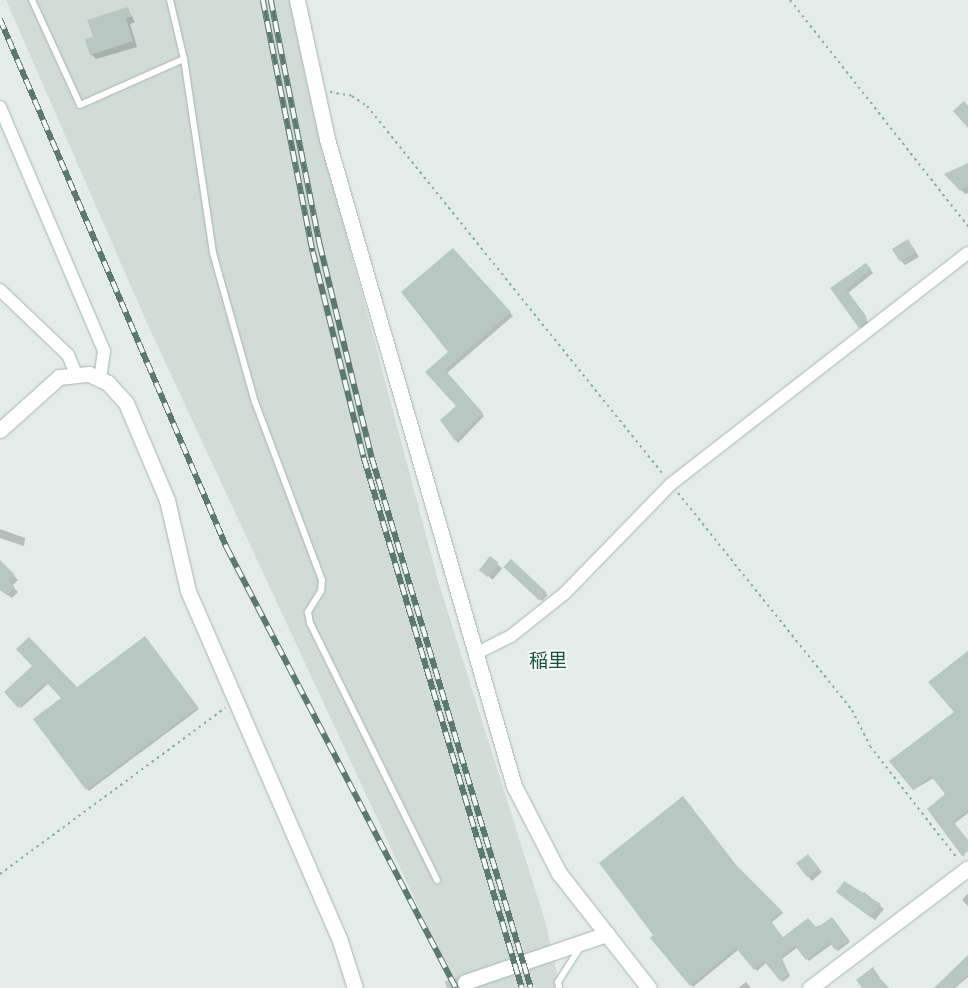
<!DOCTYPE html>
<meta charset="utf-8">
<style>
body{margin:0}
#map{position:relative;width:968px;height:988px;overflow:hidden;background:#e3ece8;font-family:Roboto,"Noto Sans JP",sans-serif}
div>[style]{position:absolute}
.built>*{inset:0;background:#d1dcd7}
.shadow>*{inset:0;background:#0003;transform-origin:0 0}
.building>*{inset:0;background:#b8c7c1;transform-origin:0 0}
.secondary-tunnel>*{height:15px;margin-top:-7.5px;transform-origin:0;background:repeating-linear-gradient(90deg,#bdc9c4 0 15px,transparent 0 23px)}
.path>*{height:2px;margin-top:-1px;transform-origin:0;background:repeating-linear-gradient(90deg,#84afa2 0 2.5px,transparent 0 6.5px)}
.roads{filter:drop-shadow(0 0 1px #a6b4af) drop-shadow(0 0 1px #a6b4af)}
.lane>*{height:6px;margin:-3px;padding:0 3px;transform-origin:3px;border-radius:3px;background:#fff}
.street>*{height:12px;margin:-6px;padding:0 6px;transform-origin:6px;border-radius:6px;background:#fff}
.secondary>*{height:15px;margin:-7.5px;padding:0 7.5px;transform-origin:7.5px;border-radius:7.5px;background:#fff}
.rail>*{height:5.5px;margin-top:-2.75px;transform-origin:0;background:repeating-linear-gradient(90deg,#f3f9f6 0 11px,#5d7871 0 22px);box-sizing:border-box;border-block:1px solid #5d7871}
span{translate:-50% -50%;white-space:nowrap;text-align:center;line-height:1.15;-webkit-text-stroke:4px #f3f9f6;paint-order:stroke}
.quarter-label{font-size:19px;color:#1f4e43}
</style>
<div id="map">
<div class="built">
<i style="clip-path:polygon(6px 0,290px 0,311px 102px,439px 584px,546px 924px,560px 988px,456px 988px,147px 323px)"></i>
</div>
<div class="shadow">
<i style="clip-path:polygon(127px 8px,135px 22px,130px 24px,137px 47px,96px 59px,91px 54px,94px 38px)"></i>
<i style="clip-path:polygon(947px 175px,968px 176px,968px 193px,965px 194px)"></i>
<i style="clip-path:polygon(911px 245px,919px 257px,905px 265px,901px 261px)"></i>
<i style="clip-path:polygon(453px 250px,513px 316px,447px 373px,484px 416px,458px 443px,441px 421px,457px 406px,427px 373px,449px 353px)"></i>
<i style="clip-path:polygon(869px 268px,873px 273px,848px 293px,870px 325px,863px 330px,832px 289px)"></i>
<i style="clip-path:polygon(0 529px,25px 538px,24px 546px,0 538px)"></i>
<i style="left:490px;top:558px;width:16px;height:15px;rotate:40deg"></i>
<i style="clip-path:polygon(0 561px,18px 580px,12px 586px,18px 592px,12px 598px,0 590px)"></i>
<i style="left:511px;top:561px;width:50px;height:8px;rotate:43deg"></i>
<i style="clip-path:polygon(147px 640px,199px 709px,89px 791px,35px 720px,62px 698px,49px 683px,21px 708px,5px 692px,34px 666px,77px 688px)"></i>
<i style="clip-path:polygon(968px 651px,968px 813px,954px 824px,968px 842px,964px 857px,929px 809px,946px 795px,934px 778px,913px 790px,955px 712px,930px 682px)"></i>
<i style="clip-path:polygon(812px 860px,822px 872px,812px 881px,798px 864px)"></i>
<i style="clip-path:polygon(739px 869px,783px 913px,771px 923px,783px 939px,834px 920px,850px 942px,838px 951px,832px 944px,809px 961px,798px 947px,782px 959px,790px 976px,783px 982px,767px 962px,757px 971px,738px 950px,693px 987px,651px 938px)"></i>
<i style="clip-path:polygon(837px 892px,861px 895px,864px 892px,884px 909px,875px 920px)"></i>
<i style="clip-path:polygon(967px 894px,968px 895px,968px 906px,962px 900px)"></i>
<i style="clip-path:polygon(968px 957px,968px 977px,955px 988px,934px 988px)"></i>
<i style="clip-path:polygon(746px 982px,751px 988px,738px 988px)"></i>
</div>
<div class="building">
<i style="clip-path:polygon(128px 7px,131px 17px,126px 18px,133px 41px,90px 55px,85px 39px,93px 37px,87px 20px)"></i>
<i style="clip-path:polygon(964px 101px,968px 106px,968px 128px,953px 111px)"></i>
<i style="clip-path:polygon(968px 163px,968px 187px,960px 191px,944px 174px)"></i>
<i style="left:908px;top:239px;width:15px;height:19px;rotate:58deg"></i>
<i style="clip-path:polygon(453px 248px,511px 312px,445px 370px,483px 413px,455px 441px,440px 420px,456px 406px,425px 372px,448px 352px,401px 292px)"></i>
<i style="clip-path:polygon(866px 263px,871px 269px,846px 289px,866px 316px,867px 321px,859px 328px,830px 288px)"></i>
<i style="left:490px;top:556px;width:11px;height:18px;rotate:38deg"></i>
<i style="left:511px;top:559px;width:49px;height:11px;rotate:43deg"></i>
<i style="clip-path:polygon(0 560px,15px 575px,9px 581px,15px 587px,7px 595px,0 589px)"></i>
<i style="clip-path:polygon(145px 636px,198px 707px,86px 790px,33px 719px,61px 698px,46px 682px,18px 708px,4px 692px,32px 666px,16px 649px,29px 637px,77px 687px)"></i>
<i style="clip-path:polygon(968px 651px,968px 810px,953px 821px,968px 840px,968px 851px,962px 856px,927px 809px,945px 794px,931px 776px,913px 790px,889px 761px,954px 712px,928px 682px)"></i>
<i style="clip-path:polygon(683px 796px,737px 866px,782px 911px,770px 920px,783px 937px,808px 918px,817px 928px,832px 917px,849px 940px,835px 950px,829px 942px,806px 960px,795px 946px,781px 957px,789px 974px,780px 981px,764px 961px,754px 970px,736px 948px,690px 986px,650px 938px,653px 935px,599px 863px)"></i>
<i style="left:808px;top:854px;width:18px;height:15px;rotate:52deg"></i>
<i style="clip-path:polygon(844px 881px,881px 904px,870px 917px,836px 892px)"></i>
<i style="clip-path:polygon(968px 955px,968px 975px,953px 988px,934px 988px)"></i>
<i style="clip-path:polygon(873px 967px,880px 978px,889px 988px,862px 988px,856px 980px)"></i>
</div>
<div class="secondary-tunnel">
<i style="left:447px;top:988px;width:19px;rotate:-18deg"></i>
</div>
<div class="path">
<i style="left:790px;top:0;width:288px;rotate:51.8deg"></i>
<i style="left:330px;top:92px;width:22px;rotate:10deg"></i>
<i style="left:352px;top:96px;width:18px;rotate:34deg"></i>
<i style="left:367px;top:106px;width:474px;rotate:51.2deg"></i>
<i style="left:678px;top:493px;width:278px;rotate:51.3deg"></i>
<i style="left:852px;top:710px;width:40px;rotate:63.4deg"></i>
<i style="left:870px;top:746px;width:142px;rotate:52.2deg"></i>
<i style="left:0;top:874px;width:280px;rotate:-36.4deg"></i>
</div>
<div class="roads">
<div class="lane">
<i style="left:32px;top:0;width:115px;rotate:65.4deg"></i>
<i style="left:80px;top:105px;width:114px;rotate:-23.9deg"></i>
<i style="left:170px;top:0;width:61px;rotate:76.7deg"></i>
<i style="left:184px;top:59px;width:196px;rotate:81.5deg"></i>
<i style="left:213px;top:253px;width:155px;rotate:74.3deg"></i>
<i style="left:255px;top:402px;width:190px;rotate:69.4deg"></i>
<i style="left:322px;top:580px;width:11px;rotate:95deg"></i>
<i style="left:321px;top:591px;width:25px;rotate:122deg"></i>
<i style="left:308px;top:612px;width:11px;rotate:80deg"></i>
<i style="left:310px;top:623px;width:287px;rotate:63.7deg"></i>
<i style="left:559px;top:988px;width:6px;rotate:-99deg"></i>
<i style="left:558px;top:982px;width:43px;rotate:-57.4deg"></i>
</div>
<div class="street">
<i style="left:0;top:107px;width:265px;rotate:66.9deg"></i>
<i style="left:104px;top:351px;width:28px;rotate:98deg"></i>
<i style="left:0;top:290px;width:94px;rotate:43.7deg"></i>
<i style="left:68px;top:355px;width:21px;rotate:67deg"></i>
<i style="left:475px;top:654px;width:40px;rotate:-26.6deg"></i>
<i style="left:511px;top:636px;width:69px;rotate:-38.5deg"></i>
<i style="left:565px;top:593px;width:152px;rotate:-45.8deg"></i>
<i style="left:671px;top:484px;width:376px;rotate:-37.9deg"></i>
</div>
<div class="secondary">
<i style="left:297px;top:0;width:142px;rotate:77.8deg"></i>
<i style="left:327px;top:139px;width:673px;rotate:73.88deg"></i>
<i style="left:514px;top:786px;width:98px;rotate:62.7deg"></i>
<i style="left:559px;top:873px;width:146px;rotate:52deg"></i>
<i style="left:0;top:430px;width:79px;rotate:-41.9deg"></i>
<i style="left:59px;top:377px;width:30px;rotate:-6deg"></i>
<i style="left:89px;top:374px;width:21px;rotate:25deg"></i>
<i style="left:108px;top:383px;width:27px;rotate:48deg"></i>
<i style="left:126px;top:403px;width:105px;rotate:67.1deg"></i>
<i style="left:167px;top:500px;width:93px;rotate:77deg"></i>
<i style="left:188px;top:591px;width:378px;rotate:66.5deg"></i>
<i style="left:339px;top:938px;width:52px;rotate:72.3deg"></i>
<i style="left:465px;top:982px;width:150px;rotate:-18.7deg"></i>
<i style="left:810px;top:988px;width:198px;rotate:-37.2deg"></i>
</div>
</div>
<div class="rail">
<i style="left:263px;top:0;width:257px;rotate:78.8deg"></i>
<i style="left:313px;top:252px;width:212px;rotate:76.1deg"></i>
<i style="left:364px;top:458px;width:553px;rotate:73.4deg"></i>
<i style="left:271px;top:0;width:250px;rotate:78.7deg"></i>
<i style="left:320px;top:245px;width:219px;rotate:76.3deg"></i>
<i style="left:372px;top:458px;width:553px;rotate:73.3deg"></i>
<i style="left:0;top:19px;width:576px;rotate:66.78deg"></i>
<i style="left:227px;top:548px;width:496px;rotate:62.5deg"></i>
</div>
<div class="quarter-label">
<span style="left:548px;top:661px">稲里</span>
</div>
</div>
